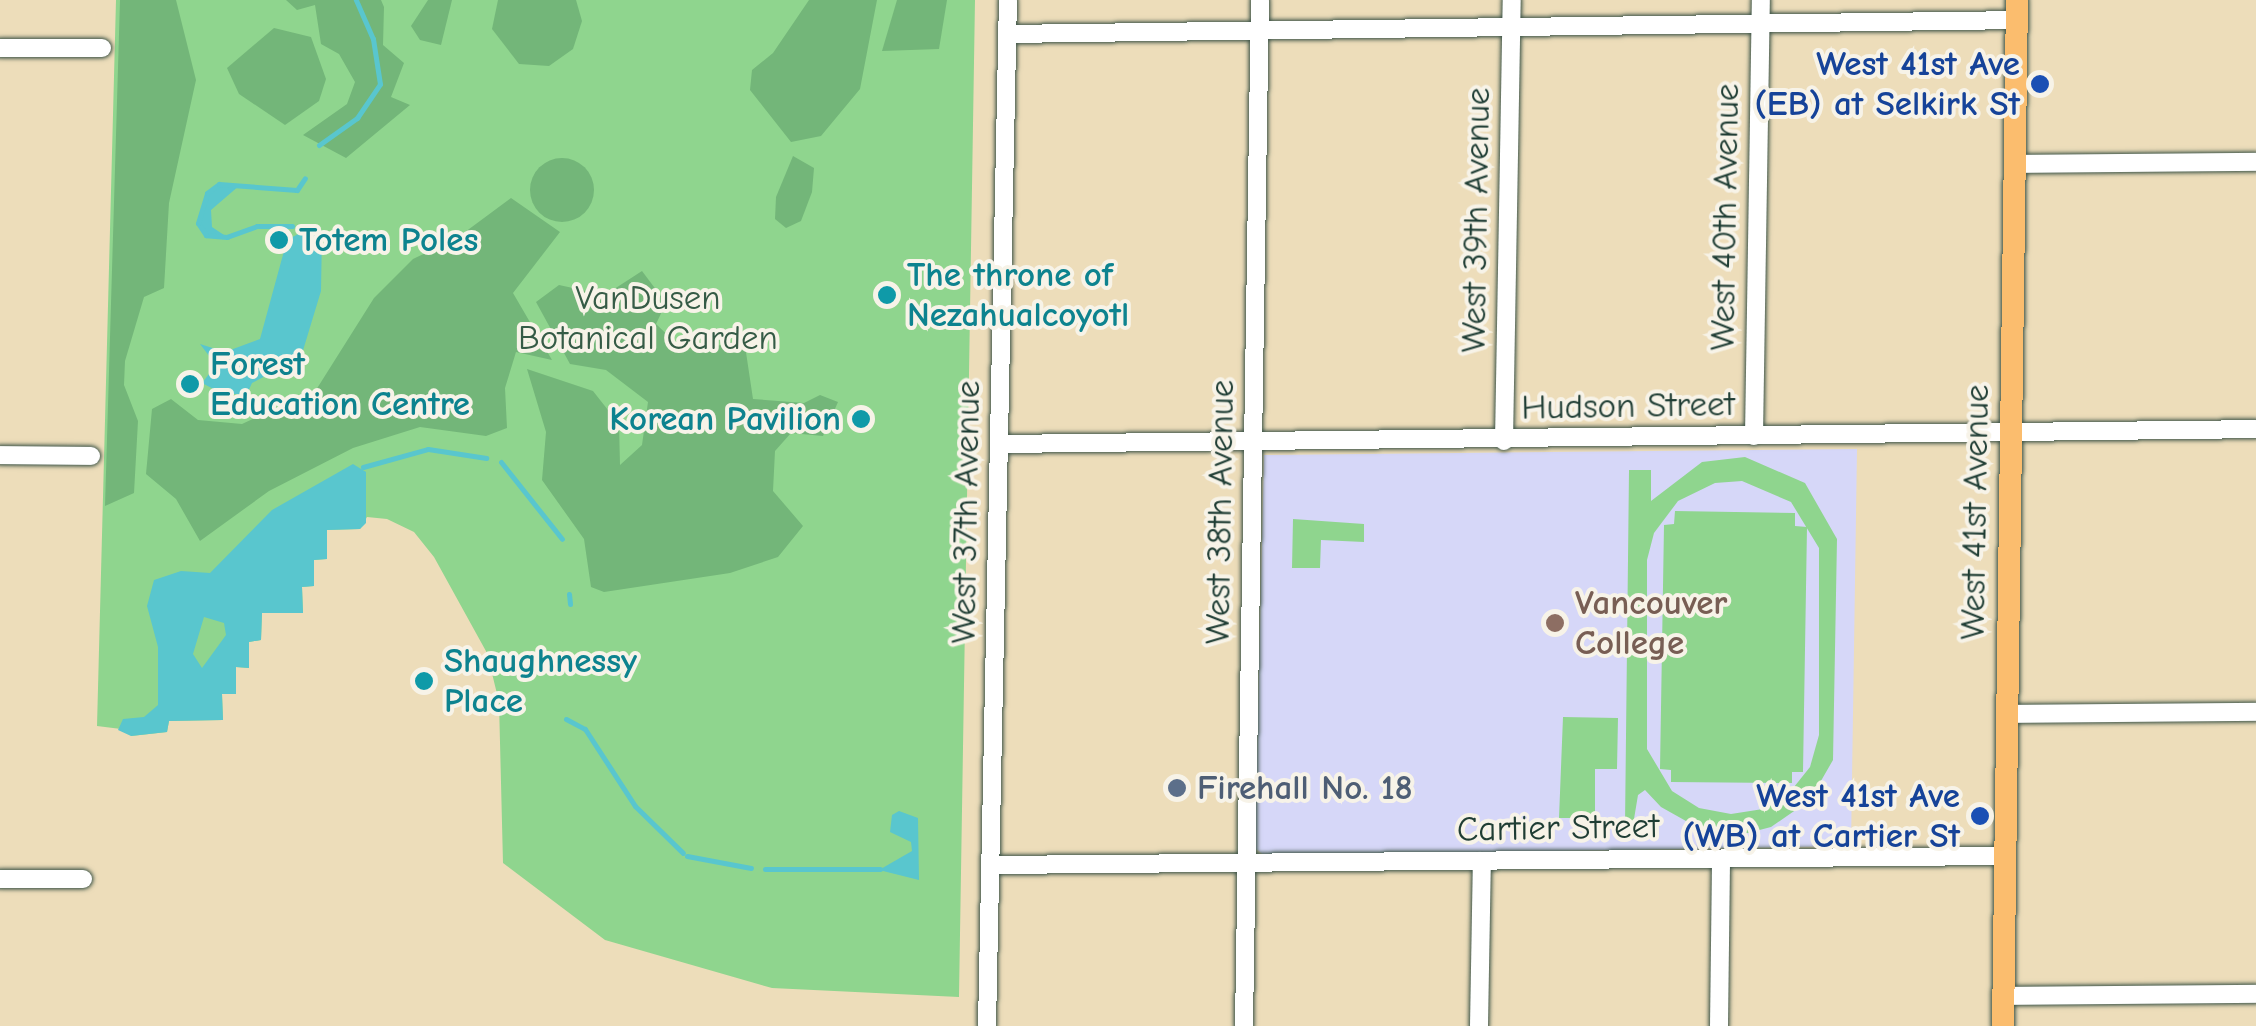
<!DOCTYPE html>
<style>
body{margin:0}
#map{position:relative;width:2256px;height:1026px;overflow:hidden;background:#edddba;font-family:"Comic Neue",sans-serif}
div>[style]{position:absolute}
.built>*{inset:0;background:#d6d7f8}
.green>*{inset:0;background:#8fd58e}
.forest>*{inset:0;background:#73b679}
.round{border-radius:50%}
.water>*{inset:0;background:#59c6ce}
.stream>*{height:5px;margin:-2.5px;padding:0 2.5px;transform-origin:2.5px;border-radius:2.5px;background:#59c6ce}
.roads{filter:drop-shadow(0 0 2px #3e5548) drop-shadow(0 0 2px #3e5548)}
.minor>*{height:18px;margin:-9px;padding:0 9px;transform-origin:9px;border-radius:9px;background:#fff}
.major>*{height:22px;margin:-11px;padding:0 11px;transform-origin:11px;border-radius:11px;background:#fbbd6e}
.dots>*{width:28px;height:28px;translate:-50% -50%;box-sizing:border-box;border:5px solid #f7f3e8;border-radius:50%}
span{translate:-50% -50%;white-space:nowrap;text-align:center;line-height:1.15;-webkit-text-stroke:8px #f7f3e8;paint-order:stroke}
.transit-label{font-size:35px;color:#164399;font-weight:700}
.right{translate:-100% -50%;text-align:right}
.street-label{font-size:35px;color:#1f3d34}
.culture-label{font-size:35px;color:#0d838f;font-weight:700}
.left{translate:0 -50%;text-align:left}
.park-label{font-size:35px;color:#355b46}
.education-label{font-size:35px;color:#785e54;font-weight:700}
.service-label{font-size:35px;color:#4e5e75;font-weight:700}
</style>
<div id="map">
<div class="built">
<i style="clip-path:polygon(1857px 449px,1851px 846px,1265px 856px,1255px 848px,1264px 455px)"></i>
</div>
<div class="green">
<i style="clip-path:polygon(116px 0,975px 0,959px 997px,772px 988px,605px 940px,503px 863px,499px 702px,487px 653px,434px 557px,414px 532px,387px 519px,367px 517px,360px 529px,327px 530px,327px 559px,314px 560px,314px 586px,302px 587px,303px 613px,262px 613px,261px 640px,249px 642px,249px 668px,236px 667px,236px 694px,222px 694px,223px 720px,169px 721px,167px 732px,131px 736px,129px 730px,97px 726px)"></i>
<i style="clip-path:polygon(evenodd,1745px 457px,1805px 483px,1837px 539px,1833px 760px,1810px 800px,1771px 827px,1748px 833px,1702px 830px,1661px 807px,1645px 790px,1638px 795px,1633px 825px,1625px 825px,1629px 470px,1651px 470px,1651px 501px,1702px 462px,1745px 457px,1742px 481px,1791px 502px,1819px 548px,1819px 735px,1810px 767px,1790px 792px,1763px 809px,1731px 814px,1699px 808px,1672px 791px,1647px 749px,1647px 560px,1654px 533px,1678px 501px,1715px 483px,1742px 481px)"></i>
<i style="clip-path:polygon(1675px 511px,1795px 513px,1795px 526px,1807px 527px,1803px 772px,1792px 772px,1792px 783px,1671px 782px,1671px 770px,1660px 769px,1664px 525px,1674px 524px)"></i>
<i style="clip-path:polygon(1293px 519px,1364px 524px,1364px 542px,1321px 540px,1320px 568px,1292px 568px)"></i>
<i style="clip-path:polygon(1563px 717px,1618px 718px,1617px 769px,1595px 769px,1595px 818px,1559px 818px)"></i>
</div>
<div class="forest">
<i style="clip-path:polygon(120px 0,176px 0,196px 80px,169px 203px,164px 288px,144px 297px,125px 361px,124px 385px,138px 421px,134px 493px,105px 506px)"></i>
<i style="clip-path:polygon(286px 0,381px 0,384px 7px,383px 45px,404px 63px,391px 97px,410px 105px,346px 158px,303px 135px,347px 104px,355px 82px,339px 54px,321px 44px,315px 5px,297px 10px)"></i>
<i style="clip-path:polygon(428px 0,452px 0,441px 45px,420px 40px,411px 26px)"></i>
<i style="clip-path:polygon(498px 0,576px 0,582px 21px,573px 49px,549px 66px,519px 64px,492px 29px)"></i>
<i style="clip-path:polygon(809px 0,877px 0,860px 89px,821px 136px,791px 142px,750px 90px,752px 70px,773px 53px)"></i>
<i style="clip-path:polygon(897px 0,947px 0,939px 49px,882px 51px)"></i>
<i style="clip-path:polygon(274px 28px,311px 37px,326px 79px,319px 101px,285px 125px,239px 94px,227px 68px)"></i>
<i style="clip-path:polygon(793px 156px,814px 168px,812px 192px,801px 221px,786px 228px,775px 219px,776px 197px)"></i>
<i class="round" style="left:530px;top:158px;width:64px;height:64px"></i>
<i style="clip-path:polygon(511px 198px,560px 232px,513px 293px,552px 360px,516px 352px,505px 388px,507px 428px,486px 436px,420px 427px,353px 448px,269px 491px,200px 541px,176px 499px,146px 474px,152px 409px,171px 399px,198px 420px,242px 424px,316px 390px,374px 298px,413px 259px,457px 238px)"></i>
<i style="clip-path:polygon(642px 271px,666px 303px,656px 324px,677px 344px,701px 350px,744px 339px,753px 399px,804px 403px,820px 395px,838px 402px,823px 436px,791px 433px,775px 451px,773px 491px,803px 526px,778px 557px,730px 573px,604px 592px,591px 587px,584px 539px,542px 480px,546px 432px,527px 369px,593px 391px,619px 424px,620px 465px,642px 445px,648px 402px,606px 370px,570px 364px,536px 302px,559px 285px,605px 295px)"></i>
</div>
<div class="water">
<i style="clip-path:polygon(219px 184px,240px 185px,211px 210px,212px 227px,227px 237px,206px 235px,198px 223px,207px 193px)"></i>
<i style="clip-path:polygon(315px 225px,322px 233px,321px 291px,301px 357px,252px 383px,247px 394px,223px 394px,202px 383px,216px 365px,200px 344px,225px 352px,260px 339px,287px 240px)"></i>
<i style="clip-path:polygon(evenodd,353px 464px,366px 472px,366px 523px,360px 529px,327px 530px,327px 559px,314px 560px,314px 586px,302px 587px,303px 613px,262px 613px,261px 640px,249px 642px,249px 668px,236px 667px,236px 694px,222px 694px,223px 720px,169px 721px,167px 732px,131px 736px,118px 730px,123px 719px,144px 717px,158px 705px,158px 647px,147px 606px,154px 580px,181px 571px,210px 573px,272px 510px,353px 464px,204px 617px,224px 623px,226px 635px,202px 668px,193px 654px,204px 617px)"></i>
<i style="clip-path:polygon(899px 811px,918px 818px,919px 880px,879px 870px,912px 851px,911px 842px,890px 832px,892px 815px)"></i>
</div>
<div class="stream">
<i style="left:319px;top:145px;width:47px;rotate:-35.4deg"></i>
<i style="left:357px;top:118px;width:41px;rotate:-55.9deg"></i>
<i style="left:380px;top:84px;width:46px;rotate:-98.8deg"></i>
<i style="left:373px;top:39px;width:43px;rotate:-113.6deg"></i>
<i style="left:292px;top:226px;width:35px;rotate:180deg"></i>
<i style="left:257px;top:226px;width:32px;rotate:160deg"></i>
<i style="left:227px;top:237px;width:21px;rotate:-175deg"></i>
<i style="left:206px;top:235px;width:14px;rotate:-124deg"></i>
<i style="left:198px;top:223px;width:31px;rotate:-73deg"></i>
<i style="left:207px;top:193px;width:15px;rotate:-37deg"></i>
<i style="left:219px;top:184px;width:78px;rotate:4.4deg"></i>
<i style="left:297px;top:190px;width:14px;rotate:-56deg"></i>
<i style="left:501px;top:462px;width:98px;rotate:51.6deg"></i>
<i style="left:363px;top:467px;width:67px;rotate:-15.5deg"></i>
<i style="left:428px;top:449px;width:59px;rotate:8.8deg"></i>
<i style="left:569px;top:594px;width:10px;rotate:84deg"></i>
<i style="left:566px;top:719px;width:21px;rotate:28deg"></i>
<i style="left:585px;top:729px;width:92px;rotate:57deg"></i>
<i style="left:635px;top:806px;width:67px;rotate:44.4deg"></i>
<i style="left:687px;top:856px;width:65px;rotate:10.6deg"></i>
<i style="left:765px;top:869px;width:115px"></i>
</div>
<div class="roads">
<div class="minor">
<i style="left:1007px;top:34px;width:1010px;rotate:-0.79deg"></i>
<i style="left:0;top:48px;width:102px"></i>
<i style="left:2015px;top:164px;width:241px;rotate:-0.5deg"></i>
<i style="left:1754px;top:436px;width:436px;rotate:-89.1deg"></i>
<i style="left:1504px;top:441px;width:441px;rotate:-89deg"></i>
<i style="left:1001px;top:444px;width:1255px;rotate:-0.68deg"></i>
<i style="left:0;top:455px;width:91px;rotate:0.6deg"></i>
<i style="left:2007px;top:714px;width:249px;rotate:-0.5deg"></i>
<i style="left:991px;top:865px;width:1014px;rotate:-0.51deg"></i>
<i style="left:0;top:879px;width:83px"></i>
<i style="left:2003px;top:996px;width:253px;rotate:-0.5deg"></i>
<i style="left:987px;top:1026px;width:1026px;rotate:-88.83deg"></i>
<i style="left:1244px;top:1026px;width:1026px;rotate:-89.11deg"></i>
<i style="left:1479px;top:1026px;width:165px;rotate:-89deg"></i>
<i style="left:1719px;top:1026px;width:167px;rotate:-89.3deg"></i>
</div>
<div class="major">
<i style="left:2003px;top:1026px;width:1026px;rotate:-89.22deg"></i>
</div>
</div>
<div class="dots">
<i style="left:2040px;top:84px;background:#1a4fb4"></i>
<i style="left:279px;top:240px;background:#0f9aa8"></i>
<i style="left:887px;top:295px;background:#0f9aa8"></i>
<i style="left:190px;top:384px;background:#0f9aa8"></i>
<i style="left:861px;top:419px;background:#0f9aa8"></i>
<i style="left:1555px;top:623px;background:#8d6e63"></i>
<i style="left:424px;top:681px;background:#0f9aa8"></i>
<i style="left:1177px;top:788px;background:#5c6f8a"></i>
<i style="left:1980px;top:816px;background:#1a4fb4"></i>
</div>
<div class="transit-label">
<span class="right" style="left:2020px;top:84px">West 41st Ave<br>(EB) at Selkirk St</span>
<span class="right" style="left:1960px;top:816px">West 41st Ave<br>(WB) at Cartier St</span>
</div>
<div class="street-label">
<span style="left:1725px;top:217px;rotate:-89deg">West 40th Avenue</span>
<span style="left:1476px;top:220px;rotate:-89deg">West 39th Avenue</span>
<span style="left:1628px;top:406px;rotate:-1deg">Hudson Street</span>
<span style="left:966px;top:512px;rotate:-89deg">West 37th Avenue</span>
<span style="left:1220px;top:512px;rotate:-89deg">West 38th Avenue</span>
<span style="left:1975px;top:512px;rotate:-89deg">West 41st Avenue</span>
<span style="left:1558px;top:828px;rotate:-1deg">Cartier Street</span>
</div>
<div class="culture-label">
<span class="left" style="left:299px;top:240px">Totem Poles</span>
<span class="left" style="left:907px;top:295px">The throne of<br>Nezahualcoyotl</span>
<span class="left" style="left:210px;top:384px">Forest<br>Education Centre</span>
<span class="right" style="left:841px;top:419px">Korean Pavilion</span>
<span class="left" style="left:444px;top:681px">Shaughnessy<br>Place</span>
</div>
<div class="park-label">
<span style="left:648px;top:318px">VanDusen<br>Botanical Garden</span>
</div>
<div class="education-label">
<span class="left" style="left:1575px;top:623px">Vancouver<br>College</span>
</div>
<div class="service-label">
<span class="left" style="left:1197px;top:788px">Firehall No. 18</span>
</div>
</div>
